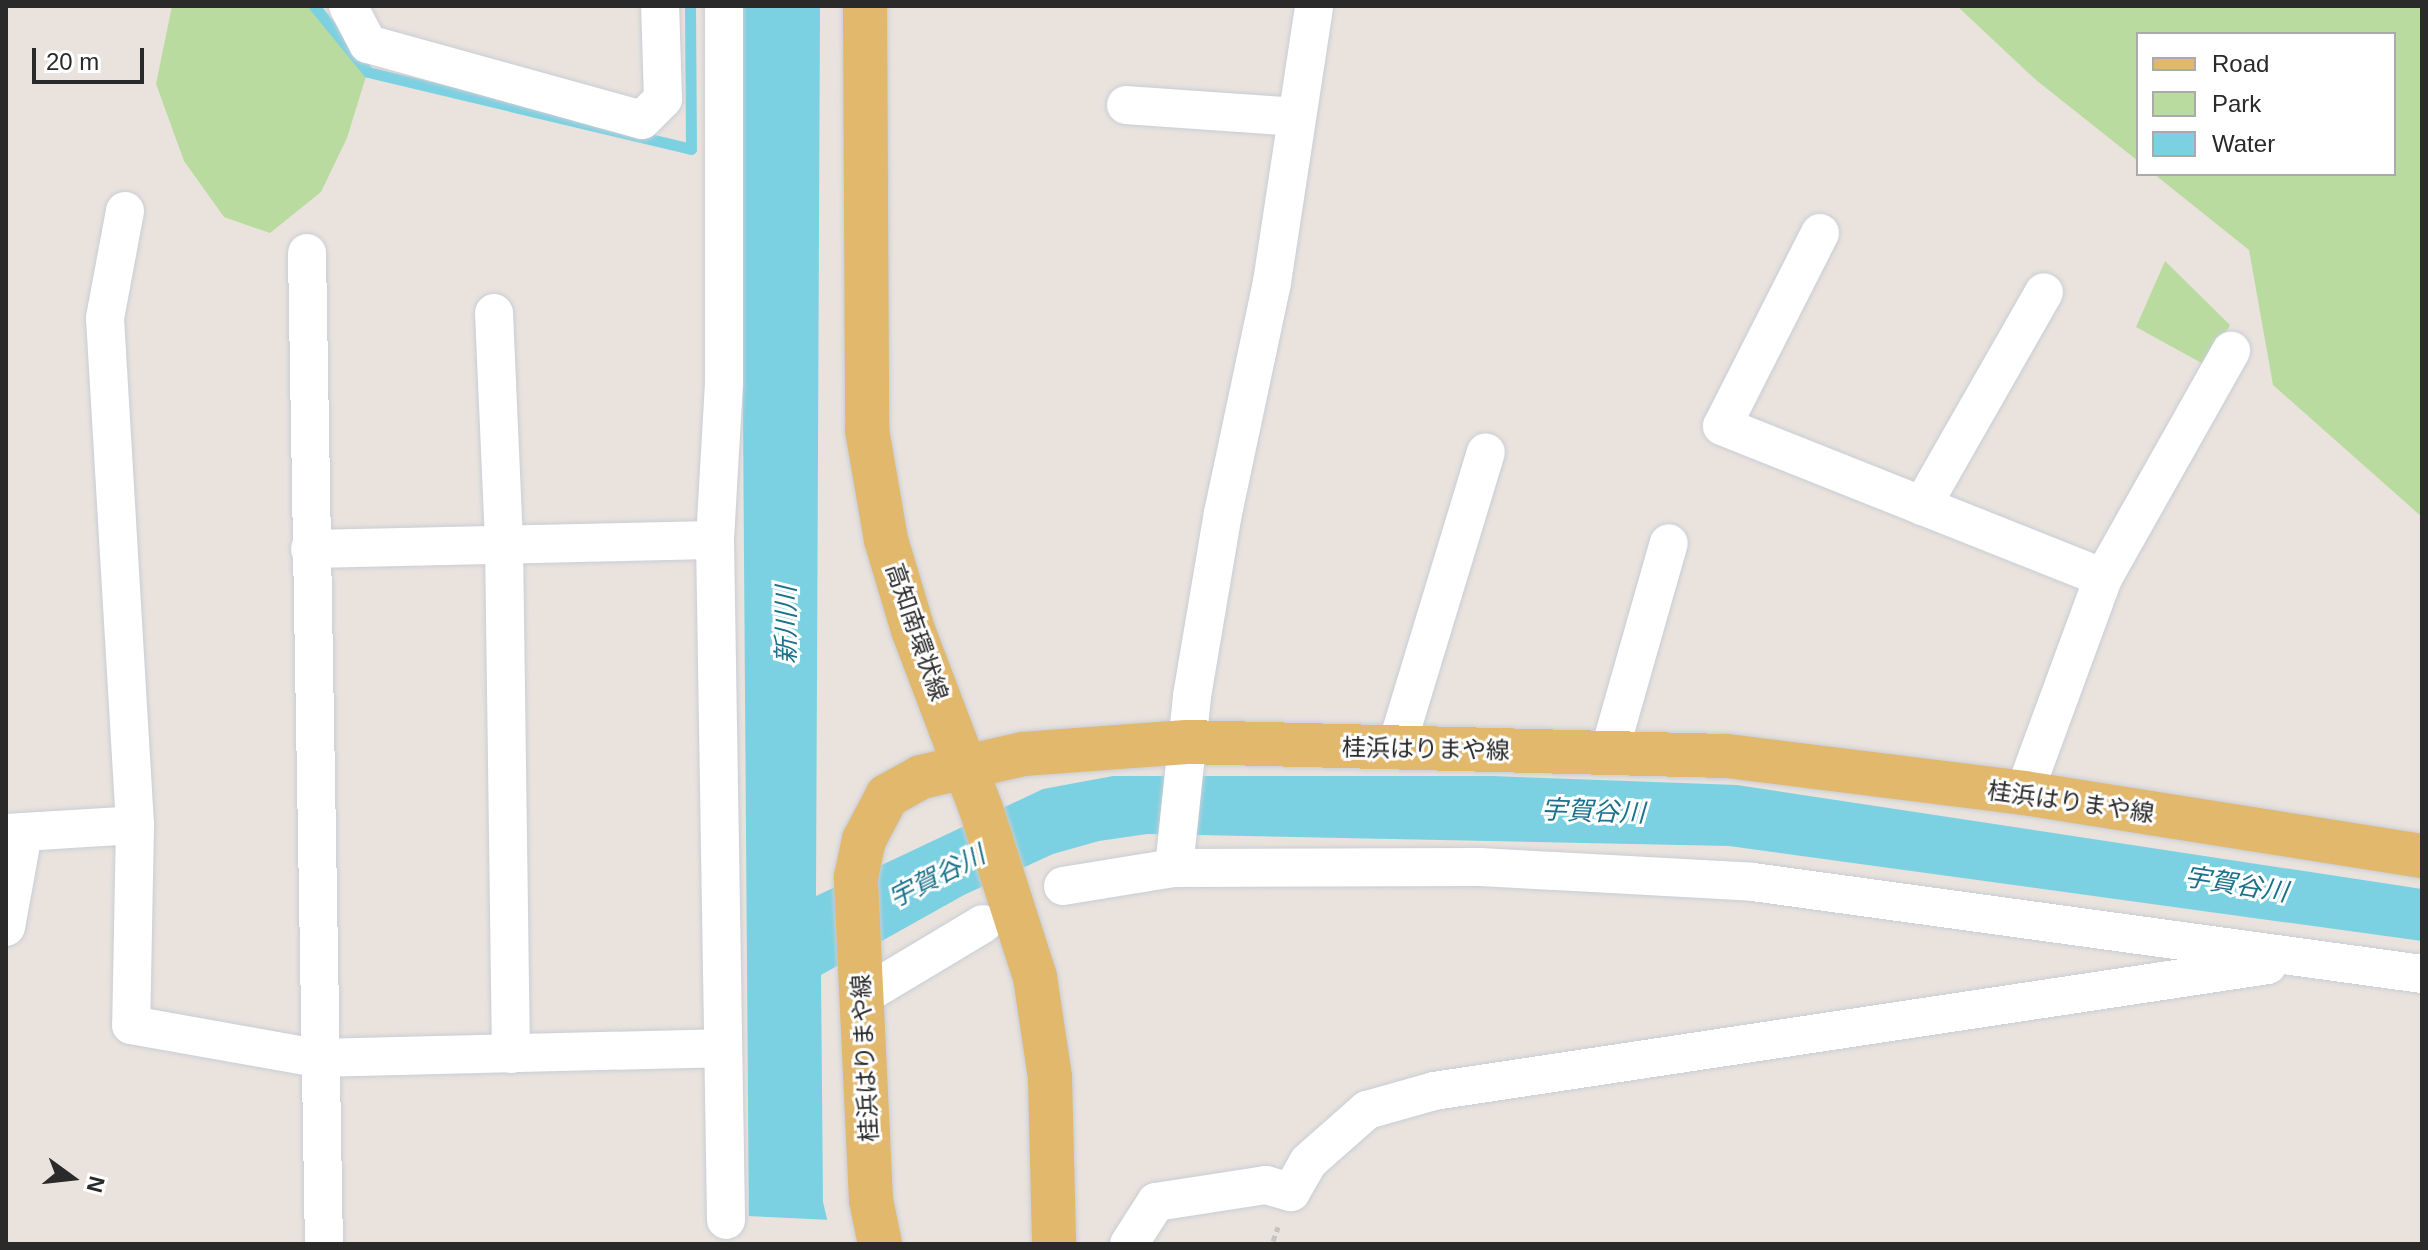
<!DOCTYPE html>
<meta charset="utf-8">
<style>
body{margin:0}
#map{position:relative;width:2428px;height:1250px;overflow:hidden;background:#eae3dd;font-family:Helvetica,"Noto Sans JP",sans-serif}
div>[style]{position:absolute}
.green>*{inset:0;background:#badb9f}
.water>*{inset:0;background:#7bd1e1}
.pier>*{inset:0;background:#eae3dd}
.stream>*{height:11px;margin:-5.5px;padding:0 5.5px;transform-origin:5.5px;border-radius:5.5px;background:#7bd1e1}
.path>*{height:5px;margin-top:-2.5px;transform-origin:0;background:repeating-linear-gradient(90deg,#c3c3c3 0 6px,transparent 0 10px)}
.roads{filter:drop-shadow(0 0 2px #c8cdd6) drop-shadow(0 0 2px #c8cdd6)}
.minor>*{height:38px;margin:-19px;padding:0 19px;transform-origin:19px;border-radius:19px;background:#fff}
.primary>*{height:44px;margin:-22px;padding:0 22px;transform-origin:22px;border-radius:22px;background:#e1b86c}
span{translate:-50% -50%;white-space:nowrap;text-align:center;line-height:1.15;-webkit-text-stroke:6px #fff;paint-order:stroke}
.street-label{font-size:24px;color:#2a2a2a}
.water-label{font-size:26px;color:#1c728b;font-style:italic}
.frame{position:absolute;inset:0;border:8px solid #2a2a2a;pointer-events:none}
.legend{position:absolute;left:2136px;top:32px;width:260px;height:144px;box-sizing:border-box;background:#fff;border:2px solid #aaa;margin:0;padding:10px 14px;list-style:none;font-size:24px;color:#2a2a2a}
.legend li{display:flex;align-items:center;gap:16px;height:40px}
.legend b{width:40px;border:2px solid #aaa}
.north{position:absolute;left:32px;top:1138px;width:80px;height:80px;-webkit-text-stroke:6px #fff;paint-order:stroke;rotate:105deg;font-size:22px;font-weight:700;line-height:32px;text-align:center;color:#2a2a2a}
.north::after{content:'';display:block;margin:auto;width:28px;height:36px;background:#2a2a2a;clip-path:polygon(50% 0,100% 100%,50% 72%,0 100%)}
.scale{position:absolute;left:32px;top:48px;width:112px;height:36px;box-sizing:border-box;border:4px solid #2a2a2a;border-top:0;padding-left:10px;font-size:24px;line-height:28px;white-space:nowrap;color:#2a2a2a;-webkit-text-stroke:6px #fff;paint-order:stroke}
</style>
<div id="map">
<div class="green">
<i style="clip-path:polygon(172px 6px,321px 6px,329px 30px,368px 70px,347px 138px,321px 192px,270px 233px,224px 217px,184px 161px,156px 84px)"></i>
<i style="clip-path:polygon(1957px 6px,2422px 6px,2422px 517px,2273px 385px,2249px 250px,2154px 174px,2394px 174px,2394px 34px,2138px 34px,2138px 161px,2036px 80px)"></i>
<i style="clip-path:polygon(2165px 261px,2230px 325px,2207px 366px,2136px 327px)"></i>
</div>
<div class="water">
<i style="clip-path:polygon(740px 6px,820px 6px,816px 896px,1043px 789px,1113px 776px,1492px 776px,1737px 785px,2422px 889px,2422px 941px,1729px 846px,1147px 834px,1099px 841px,1053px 854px,964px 895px,821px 975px,823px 1202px,833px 1244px,749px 1244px)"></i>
</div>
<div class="pier">
<i style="clip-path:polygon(746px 1216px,831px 1220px,837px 1244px,745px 1244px)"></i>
</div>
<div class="stream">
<i style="left:314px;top:6px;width:85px;rotate:50.7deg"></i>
<i style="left:368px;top:72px;width:332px;rotate:13.4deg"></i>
<i style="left:691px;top:149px;width:143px;rotate:-90.4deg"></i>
</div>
<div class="path">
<i style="left:1273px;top:1241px;width:15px;rotate:-70deg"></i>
</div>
<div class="roads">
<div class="minor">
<i style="left:348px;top:6px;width:43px;rotate:62.2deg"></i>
<i style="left:368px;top:44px;width:284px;rotate:15.5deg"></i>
<i style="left:642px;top:120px;width:30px;rotate:-45deg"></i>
<i style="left:663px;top:99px;width:93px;rotate:-91.8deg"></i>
<i style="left:724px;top:6px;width:377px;rotate:90deg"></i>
<i style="left:724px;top:383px;width:157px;rotate:93.3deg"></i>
<i style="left:715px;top:540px;width:680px;rotate:89.07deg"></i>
<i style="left:1126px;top:105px;width:171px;rotate:4deg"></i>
<i style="left:125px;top:211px;width:109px;rotate:100.6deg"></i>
<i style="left:105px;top:318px;width:508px;rotate:86.61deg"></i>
<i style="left:135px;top:825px;width:200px;rotate:91.1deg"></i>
<i style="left:131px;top:1025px;width:189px;rotate:10.1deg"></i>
<i style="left:317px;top:1058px;width:403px;rotate:-1.4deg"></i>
<i style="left:1820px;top:233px;width:216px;rotate:116.9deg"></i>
<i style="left:1722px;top:426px;width:410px;rotate:21.7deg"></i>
<i style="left:307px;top:253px;width:991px;rotate:89.02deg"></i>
<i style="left:494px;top:313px;width:230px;rotate:87.5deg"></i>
<i style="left:504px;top:543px;width:511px;rotate:89.22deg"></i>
<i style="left:1922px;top:506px;width:246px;rotate:-60.3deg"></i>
<i style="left:310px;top:549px;width:405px;rotate:-1.3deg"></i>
<i style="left:1396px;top:748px;width:309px;rotate:-73.1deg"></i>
<i style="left:1609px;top:753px;width:218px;rotate:-74.1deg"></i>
<i style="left:2024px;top:793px;width:229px;rotate:-69.8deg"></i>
<i style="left:2103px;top:578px;width:261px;rotate:-60.6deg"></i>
<i style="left:6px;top:833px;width:129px;rotate:-3.5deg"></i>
<i style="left:1174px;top:868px;width:173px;rotate:-84deg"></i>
<i style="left:1192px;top:696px;width:186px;rotate:-80.4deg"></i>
<i style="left:1223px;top:513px;width:236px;rotate:-78deg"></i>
<i style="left:1272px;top:282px;width:279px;rotate:-81.3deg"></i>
<i style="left:1063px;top:886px;width:112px;rotate:-9.2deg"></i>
<i style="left:1174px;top:868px;width:306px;rotate:-0.2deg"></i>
<i style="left:1480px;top:867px;width:273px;rotate:3.1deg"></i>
<i style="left:1753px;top:882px;width:675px;rotate:7.83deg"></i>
<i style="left:6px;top:927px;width:96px;rotate:-79.7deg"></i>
<i style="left:861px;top:997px;width:142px;rotate:-30.9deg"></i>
<i style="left:1129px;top:1244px;width:50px;rotate:-57.3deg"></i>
<i style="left:1156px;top:1202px;width:111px;rotate:-8.8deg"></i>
<i style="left:1266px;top:1185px;width:26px;rotate:16deg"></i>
<i style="left:1291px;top:1192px;width:34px;rotate:-60deg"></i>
<i style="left:1308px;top:1162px;width:79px;rotate:-41.4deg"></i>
<i style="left:1367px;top:1110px;width:70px;rotate:-15.8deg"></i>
<i style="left:1434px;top:1091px;width:843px;rotate:-8.59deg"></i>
</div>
<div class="primary">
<i style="left:865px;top:6px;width:424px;rotate:89.7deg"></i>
<i style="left:867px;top:430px;width:112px;rotate:80.2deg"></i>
<i style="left:886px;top:540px;width:94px;rotate:73.3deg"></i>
<i style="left:913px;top:630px;width:191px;rotate:69.2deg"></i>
<i style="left:981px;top:809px;width:176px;rotate:72.2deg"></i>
<i style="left:1035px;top:977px;width:101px;rotate:81.5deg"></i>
<i style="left:1050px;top:1077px;width:167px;rotate:88.6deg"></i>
<i style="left:880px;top:1244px;width:45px;rotate:-101.6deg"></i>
<i style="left:871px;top:1200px;width:323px;rotate:-92.7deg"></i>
<i style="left:856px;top:877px;width:38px;rotate:-78deg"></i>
<i style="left:864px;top:840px;width:50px;rotate:-62.4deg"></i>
<i style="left:887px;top:796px;width:39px;rotate:-29deg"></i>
<i style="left:921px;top:777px;width:105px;rotate:-12.7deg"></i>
<i style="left:1023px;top:754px;width:164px;rotate:-4.2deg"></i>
<i style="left:1187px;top:742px;width:540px;rotate:1.49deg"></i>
<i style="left:1727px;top:756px;width:299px;rotate:7.1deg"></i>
<i style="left:2024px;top:793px;width:403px;rotate:9deg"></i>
</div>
</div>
<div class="street-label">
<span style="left:917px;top:632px;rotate:71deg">高知南環状線</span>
<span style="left:1426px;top:749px;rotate:1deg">桂浜はりまや線</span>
<span style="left:2071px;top:802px;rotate:8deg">桂浜はりまや線</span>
<span style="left:865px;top:1058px;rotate:-93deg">桂浜はりまや線</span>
</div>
<div class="water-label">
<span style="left:787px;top:625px;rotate:-90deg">新川川</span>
<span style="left:1593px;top:812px;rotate:2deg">宇賀谷川</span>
<span style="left:937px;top:877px;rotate:-27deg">宇賀谷川</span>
<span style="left:2236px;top:885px;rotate:9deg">宇賀谷川</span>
</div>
<div class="frame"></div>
<ul class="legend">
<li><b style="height:10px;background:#e1b86c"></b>Road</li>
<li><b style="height:22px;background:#badb9f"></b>Park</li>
<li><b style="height:22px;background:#7bd1e1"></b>Water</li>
</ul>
<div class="north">N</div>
<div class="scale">20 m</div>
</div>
